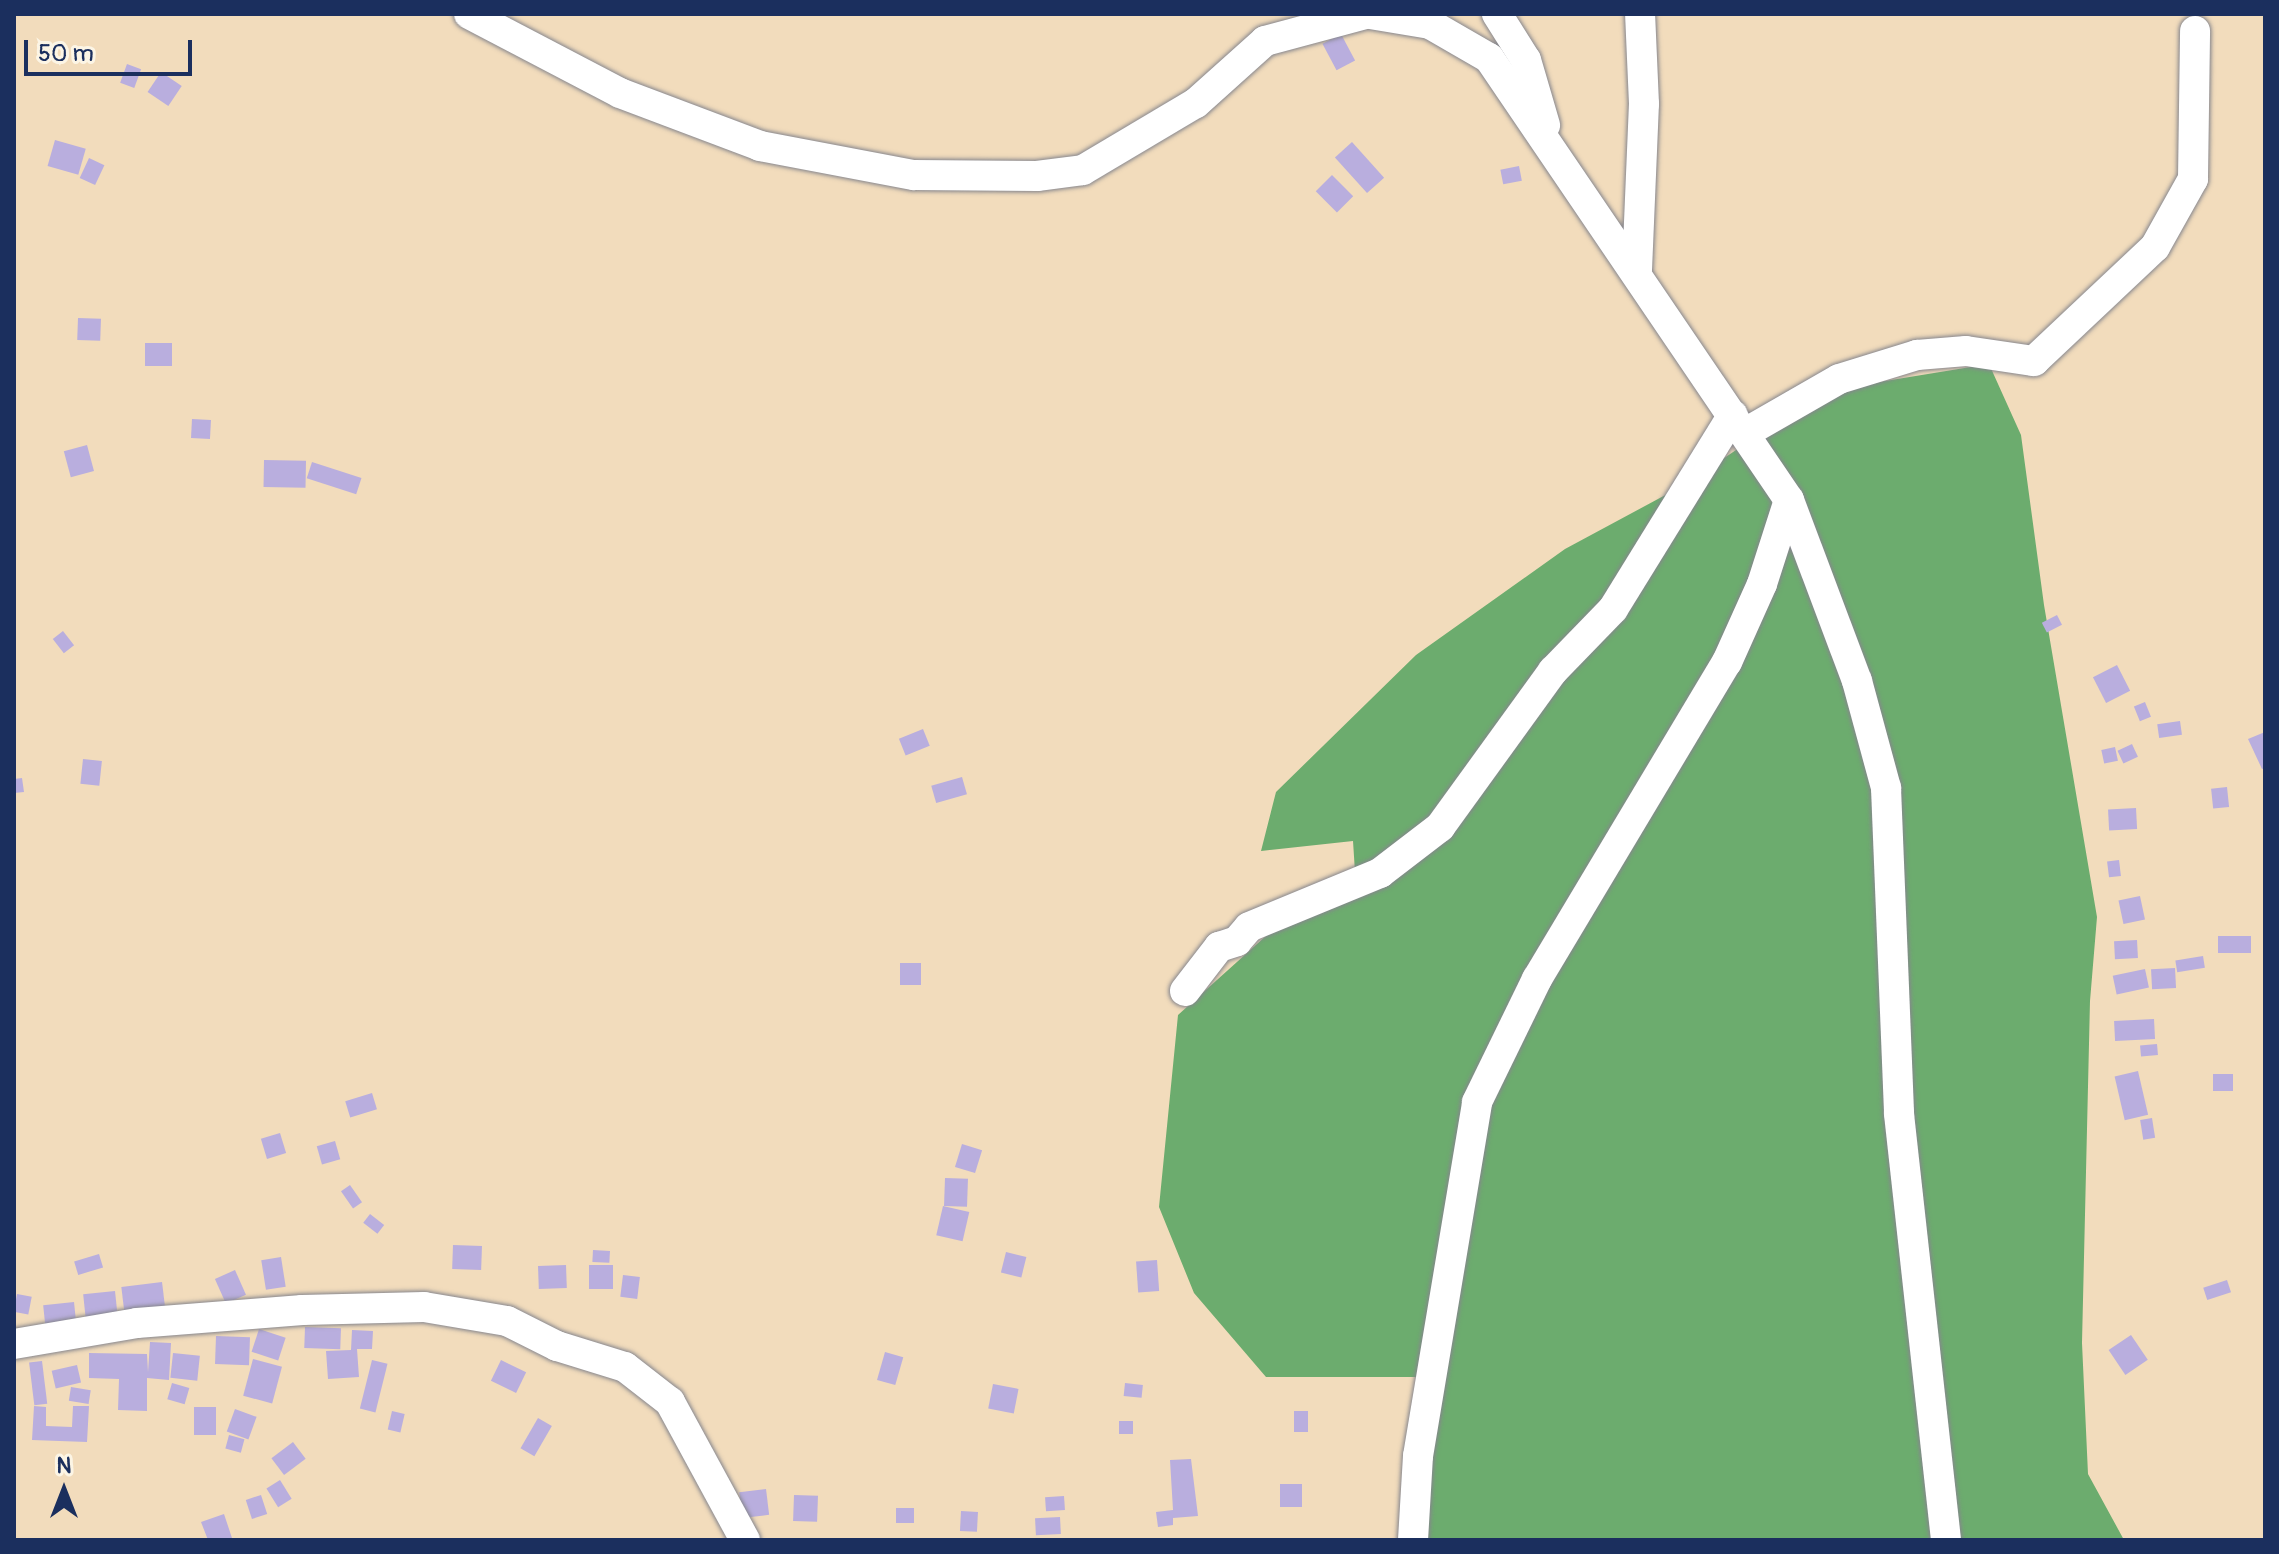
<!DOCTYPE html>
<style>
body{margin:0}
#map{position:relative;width:2279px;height:1554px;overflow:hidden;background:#f2dcbc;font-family:Pangolin,sans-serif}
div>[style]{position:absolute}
.forest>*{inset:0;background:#6cac6e}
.building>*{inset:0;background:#b9aede;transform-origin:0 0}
.roads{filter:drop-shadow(0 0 2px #86868d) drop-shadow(0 0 2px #86868d)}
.minor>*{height:30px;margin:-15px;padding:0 15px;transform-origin:15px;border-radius:15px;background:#fff}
span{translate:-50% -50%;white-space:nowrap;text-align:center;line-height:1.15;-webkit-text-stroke:8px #fcf5e5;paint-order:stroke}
.frame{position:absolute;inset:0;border:16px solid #1b2f5e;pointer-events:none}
.north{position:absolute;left:24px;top:1450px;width:80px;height:80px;-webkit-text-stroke:6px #fcf5e5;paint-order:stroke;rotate:0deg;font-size:22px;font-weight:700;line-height:32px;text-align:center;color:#1b2f5e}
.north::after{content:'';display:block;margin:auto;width:28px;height:36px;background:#1b2f5e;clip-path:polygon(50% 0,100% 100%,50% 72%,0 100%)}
.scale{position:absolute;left:24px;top:40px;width:168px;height:36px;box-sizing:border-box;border:4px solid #1b2f5e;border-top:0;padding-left:10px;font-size:24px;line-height:28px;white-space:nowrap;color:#1b2f5e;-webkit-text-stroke:6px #fcf5e5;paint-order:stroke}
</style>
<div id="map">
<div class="forest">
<i style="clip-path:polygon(1989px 364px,2021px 435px,2044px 605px,2097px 917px,2090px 1001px,2082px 1343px,2088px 1474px,2124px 1540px,1411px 1540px,1434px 1377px,1266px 1377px,1194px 1293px,1159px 1207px,1178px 1015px,1296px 909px,1355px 872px,1353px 841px,1261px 851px,1276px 792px,1416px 655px,1565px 549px,1684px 485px,1824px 391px)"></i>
</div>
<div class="building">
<i style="left:1341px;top:34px;width:30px;height:21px;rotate:62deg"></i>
<i style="left:127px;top:64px;width:15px;height:20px;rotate:20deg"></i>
<i style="left:161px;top:72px;width:25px;height:24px;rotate:34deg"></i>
<i style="left:55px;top:140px;width:32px;height:27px;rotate:16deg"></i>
<i style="left:1352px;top:142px;width:48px;height:23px;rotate:48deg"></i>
<i style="left:89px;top:158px;width:17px;height:22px;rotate:25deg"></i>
<i style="left:1519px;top:166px;width:15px;height:19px;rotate:79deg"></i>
<i style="left:1332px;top:175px;width:30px;height:23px;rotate:45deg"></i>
<i style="left:78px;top:318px;width:23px;height:22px;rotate:2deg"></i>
<i style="left:145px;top:343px;width:27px;height:23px"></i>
<i style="left:192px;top:419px;width:19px;height:19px;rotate:3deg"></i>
<i style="left:87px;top:445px;width:27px;height:24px;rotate:75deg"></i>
<i style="left:264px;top:460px;width:42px;height:27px;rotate:1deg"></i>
<i style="left:312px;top:462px;width:52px;height:17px;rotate:18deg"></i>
<i style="left:2057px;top:615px;width:11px;height:17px;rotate:63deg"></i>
<i style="left:63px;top:631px;width:18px;height:13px;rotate:52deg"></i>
<i style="left:2117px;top:665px;width:29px;height:27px;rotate:63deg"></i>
<i style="left:2145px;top:702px;width:16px;height:12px;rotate:68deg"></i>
<i style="left:2180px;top:721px;width:14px;height:23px;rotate:82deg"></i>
<i style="left:923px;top:729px;width:18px;height:26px;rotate:68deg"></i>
<i style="clip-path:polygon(2265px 732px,2265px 768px,2262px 769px,2248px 739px)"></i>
<i style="left:2132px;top:744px;width:14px;height:16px;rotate:65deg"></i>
<i style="left:2115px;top:747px;width:14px;height:14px;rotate:78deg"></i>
<i style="left:83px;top:759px;width:19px;height:25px;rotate:6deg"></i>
<i style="left:962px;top:777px;width:18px;height:32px;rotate:74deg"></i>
<i style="clip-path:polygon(22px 778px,24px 792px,14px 793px,14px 779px)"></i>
<i style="left:2227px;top:787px;width:20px;height:16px;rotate:84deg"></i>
<i style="left:2136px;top:808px;width:21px;height:28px;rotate:87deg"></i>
<i style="left:2119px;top:860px;width:16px;height:12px;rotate:83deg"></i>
<i style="left:2140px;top:896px;width:24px;height:22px;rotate:78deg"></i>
<i style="left:2251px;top:936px;width:17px;height:33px;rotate:90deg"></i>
<i style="left:2137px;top:940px;width:18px;height:23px;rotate:87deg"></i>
<i style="left:2203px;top:956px;width:12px;height:28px;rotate:81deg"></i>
<i style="left:921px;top:963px;width:22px;height:21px;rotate:90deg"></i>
<i style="left:2175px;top:968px;width:20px;height:24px;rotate:87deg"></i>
<i style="left:2145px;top:969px;width:19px;height:33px;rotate:78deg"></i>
<i style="left:2154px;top:1019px;width:20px;height:40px;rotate:87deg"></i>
<i style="left:2157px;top:1044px;width:11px;height:17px;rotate:85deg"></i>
<i style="left:2138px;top:1071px;width:45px;height:24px;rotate:77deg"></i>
<i style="left:2233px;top:1074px;width:17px;height:20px;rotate:90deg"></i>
<i style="left:372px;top:1093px;width:17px;height:28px;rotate:73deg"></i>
<i style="left:2152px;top:1118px;width:20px;height:12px;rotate:81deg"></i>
<i style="left:280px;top:1133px;width:21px;height:20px;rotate:73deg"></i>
<i style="left:335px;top:1141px;width:19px;height:19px;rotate:74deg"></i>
<i style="left:962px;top:1144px;width:21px;height:24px;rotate:17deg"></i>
<i style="left:945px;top:1178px;width:23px;height:28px;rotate:2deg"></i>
<i style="left:350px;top:1185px;width:21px;height:11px;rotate:55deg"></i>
<i style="left:943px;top:1206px;width:27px;height:30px;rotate:13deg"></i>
<i style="left:370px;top:1214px;width:18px;height:11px;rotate:38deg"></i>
<i style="left:453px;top:1245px;width:29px;height:24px;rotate:2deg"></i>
<i style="left:593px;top:1250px;width:17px;height:12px;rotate:3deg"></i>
<i style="left:1006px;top:1252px;width:21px;height:21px;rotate:14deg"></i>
<i style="left:99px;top:1254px;width:14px;height:26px;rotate:73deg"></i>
<i style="left:281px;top:1257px;width:30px;height:20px;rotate:81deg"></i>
<i style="left:1157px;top:1260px;width:31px;height:21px;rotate:86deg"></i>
<i style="left:566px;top:1265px;width:23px;height:28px;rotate:88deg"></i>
<i style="left:589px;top:1265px;width:24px;height:24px"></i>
<i style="left:235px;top:1270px;width:27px;height:22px;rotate:66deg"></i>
<i style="left:623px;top:1275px;width:17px;height:22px;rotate:7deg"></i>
<i style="left:2227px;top:1280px;width:13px;height:25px;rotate:72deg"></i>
<i style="left:162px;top:1282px;width:26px;height:41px;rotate:83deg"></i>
<i style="left:115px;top:1291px;width:28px;height:32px;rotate:84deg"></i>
<i style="left:17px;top:1294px;width:15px;height:18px;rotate:11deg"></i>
<i style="left:74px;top:1302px;width:20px;height:31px;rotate:84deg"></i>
<i style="left:305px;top:1327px;width:36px;height:21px;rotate:2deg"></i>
<i style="left:259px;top:1329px;width:28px;height:24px;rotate:18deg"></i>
<i style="clip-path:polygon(352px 1330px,373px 1331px,372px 1349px,357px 1349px,359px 1377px,328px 1379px,326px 1351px,351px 1350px)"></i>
<i style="left:2131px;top:1335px;width:30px;height:27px;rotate:56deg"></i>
<i style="left:216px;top:1336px;width:34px;height:28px;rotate:2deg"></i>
<i style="clip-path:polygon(150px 1342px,171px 1343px,169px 1380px,147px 1378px,147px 1411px,118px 1410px,119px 1379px,89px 1378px,89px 1353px,147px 1354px,148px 1372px)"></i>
<i style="left:885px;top:1352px;width:19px;height:29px;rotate:16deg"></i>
<i style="left:173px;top:1353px;width:27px;height:25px;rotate:6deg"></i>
<i style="left:253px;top:1359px;width:30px;height:38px;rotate:15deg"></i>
<i style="left:372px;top:1360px;width:16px;height:50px;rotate:14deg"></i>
<i style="left:501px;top:1360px;width:28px;height:23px;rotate:26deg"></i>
<i style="left:42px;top:1361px;width:43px;height:13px;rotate:83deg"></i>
<i style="left:77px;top:1365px;width:18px;height:26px;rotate:77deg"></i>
<i style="left:172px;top:1383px;width:18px;height:17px;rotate:16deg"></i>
<i style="left:1125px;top:1383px;width:18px;height:13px;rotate:6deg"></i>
<i style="left:993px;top:1384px;width:26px;height:25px;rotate:11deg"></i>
<i style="left:71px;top:1387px;width:20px;height:14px;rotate:9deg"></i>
<i style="clip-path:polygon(34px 1406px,46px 1407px,46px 1426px,72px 1427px,73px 1406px,89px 1406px,87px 1442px,32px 1440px)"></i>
<i style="left:194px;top:1407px;width:22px;height:28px"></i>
<i style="left:235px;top:1409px;width:23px;height:24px;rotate:20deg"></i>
<i style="left:392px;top:1411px;width:13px;height:19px;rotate:13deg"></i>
<i style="left:1294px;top:1411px;width:14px;height:21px"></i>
<i style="left:538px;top:1418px;width:16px;height:35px;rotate:30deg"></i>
<i style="left:1119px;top:1421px;width:14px;height:13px"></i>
<i style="left:229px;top:1435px;width:16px;height:14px;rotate:15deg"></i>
<i style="left:293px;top:1442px;width:21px;height:27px;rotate:53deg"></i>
<i style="clip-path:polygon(1191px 1459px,1198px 1516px,1173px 1518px,1173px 1525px,1158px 1527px,1156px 1512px,1173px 1510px,1170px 1460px)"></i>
<i style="left:280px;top:1480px;width:22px;height:16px;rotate:58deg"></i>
<i style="left:1280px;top:1484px;width:22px;height:23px"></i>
<i style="left:766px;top:1489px;width:26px;height:27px;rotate:83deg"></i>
<i style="left:261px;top:1495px;width:20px;height:16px;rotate:72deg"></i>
<i style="left:794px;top:1495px;width:24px;height:26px;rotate:2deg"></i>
<i style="left:1064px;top:1496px;width:14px;height:19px;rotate:86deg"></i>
<i style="left:896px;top:1508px;width:18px;height:15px"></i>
<i style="left:961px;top:1511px;width:17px;height:20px;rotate:3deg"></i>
<i style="clip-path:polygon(224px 1514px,232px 1538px,208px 1540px,201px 1522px)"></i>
<i style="left:1060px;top:1517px;width:17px;height:25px;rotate:87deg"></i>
</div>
<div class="roads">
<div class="minor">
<i style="left:469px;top:14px;width:170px;rotate:27.6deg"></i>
<i style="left:620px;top:93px;width:150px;rotate:20.7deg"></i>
<i style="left:760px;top:146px;width:157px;rotate:10.7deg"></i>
<i style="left:914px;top:175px;width:123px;rotate:0.5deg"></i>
<i style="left:1037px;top:176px;width:46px;rotate:-7.4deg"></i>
<i style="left:1083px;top:170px;width:131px;rotate:-30.7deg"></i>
<i style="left:1196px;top:103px;width:93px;rotate:-41.9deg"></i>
<i style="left:1265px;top:41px;width:105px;rotate:-15deg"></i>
<i style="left:1370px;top:14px;width:61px;rotate:9.5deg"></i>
<i style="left:1430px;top:24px;width:68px;rotate:30deg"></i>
<i style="left:1489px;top:58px;width:534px;rotate:55.83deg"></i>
<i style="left:1789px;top:500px;width:193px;rotate:69.4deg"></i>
<i style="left:1857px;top:681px;width:111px;rotate:74.8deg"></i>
<i style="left:1886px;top:788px;width:326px;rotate:87.7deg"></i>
<i style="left:1899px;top:1114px;width:429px;rotate:83.7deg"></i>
<i style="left:1497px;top:14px;width:54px;rotate:57.8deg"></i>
<i style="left:1526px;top:60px;width:68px;rotate:73.7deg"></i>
<i style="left:1637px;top:270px;width:166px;rotate:-87.6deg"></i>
<i style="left:1644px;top:104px;width:90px;rotate:-92.5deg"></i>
<i style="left:1745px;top:433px;width:108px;rotate:-29.9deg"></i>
<i style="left:1839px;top:379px;width:82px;rotate:-17.1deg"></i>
<i style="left:1917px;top:355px;width:49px;rotate:-4.7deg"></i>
<i style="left:1966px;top:351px;width:69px;rotate:8.4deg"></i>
<i style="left:2034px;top:361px;width:166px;rotate:-43.3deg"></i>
<i style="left:2155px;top:247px;width:78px;rotate:-60.8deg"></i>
<i style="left:2193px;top:179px;width:148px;rotate:-89.2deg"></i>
<i style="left:1185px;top:991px;width:56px;rotate:-52.3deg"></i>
<i style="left:1219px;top:947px;width:19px;rotate:-18deg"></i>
<i style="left:1237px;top:941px;width:18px;rotate:-49deg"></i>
<i style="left:1249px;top:927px;width:142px;rotate:-22.4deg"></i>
<i style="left:1380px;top:873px;width:76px;rotate:-37.5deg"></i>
<i style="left:1440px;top:827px;width:193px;rotate:-54.1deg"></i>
<i style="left:1553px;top:671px;width:86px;rotate:-45.9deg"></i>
<i style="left:1613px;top:609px;width:228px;rotate:-58.3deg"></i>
<i style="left:14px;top:1344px;width:125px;rotate:-9.7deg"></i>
<i style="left:137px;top:1323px;width:166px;rotate:-4.5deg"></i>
<i style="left:302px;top:1310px;width:122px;rotate:-1.4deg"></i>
<i style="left:424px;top:1307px;width:84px;rotate:9.6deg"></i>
<i style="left:507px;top:1321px;width:56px;rotate:26.6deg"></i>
<i style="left:557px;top:1346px;width:71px;rotate:17.2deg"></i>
<i style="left:625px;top:1367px;width:57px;rotate:37.9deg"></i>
<i style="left:670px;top:1402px;width:157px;rotate:61.5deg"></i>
<i style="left:1413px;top:1540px;width:84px;rotate:-86.6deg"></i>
<i style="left:1418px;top:1456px;width:359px;rotate:-80.5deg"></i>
<i style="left:1477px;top:1102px;width:137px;rotate:-64deg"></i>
<i style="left:1537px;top:979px;width:370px;rotate:-59.1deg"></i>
<i style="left:1727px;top:662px;width:85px;rotate:-65.8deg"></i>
<i style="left:1762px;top:584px;width:88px;rotate:-72.2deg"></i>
</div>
</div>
<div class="frame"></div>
<div class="north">N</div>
<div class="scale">50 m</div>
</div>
